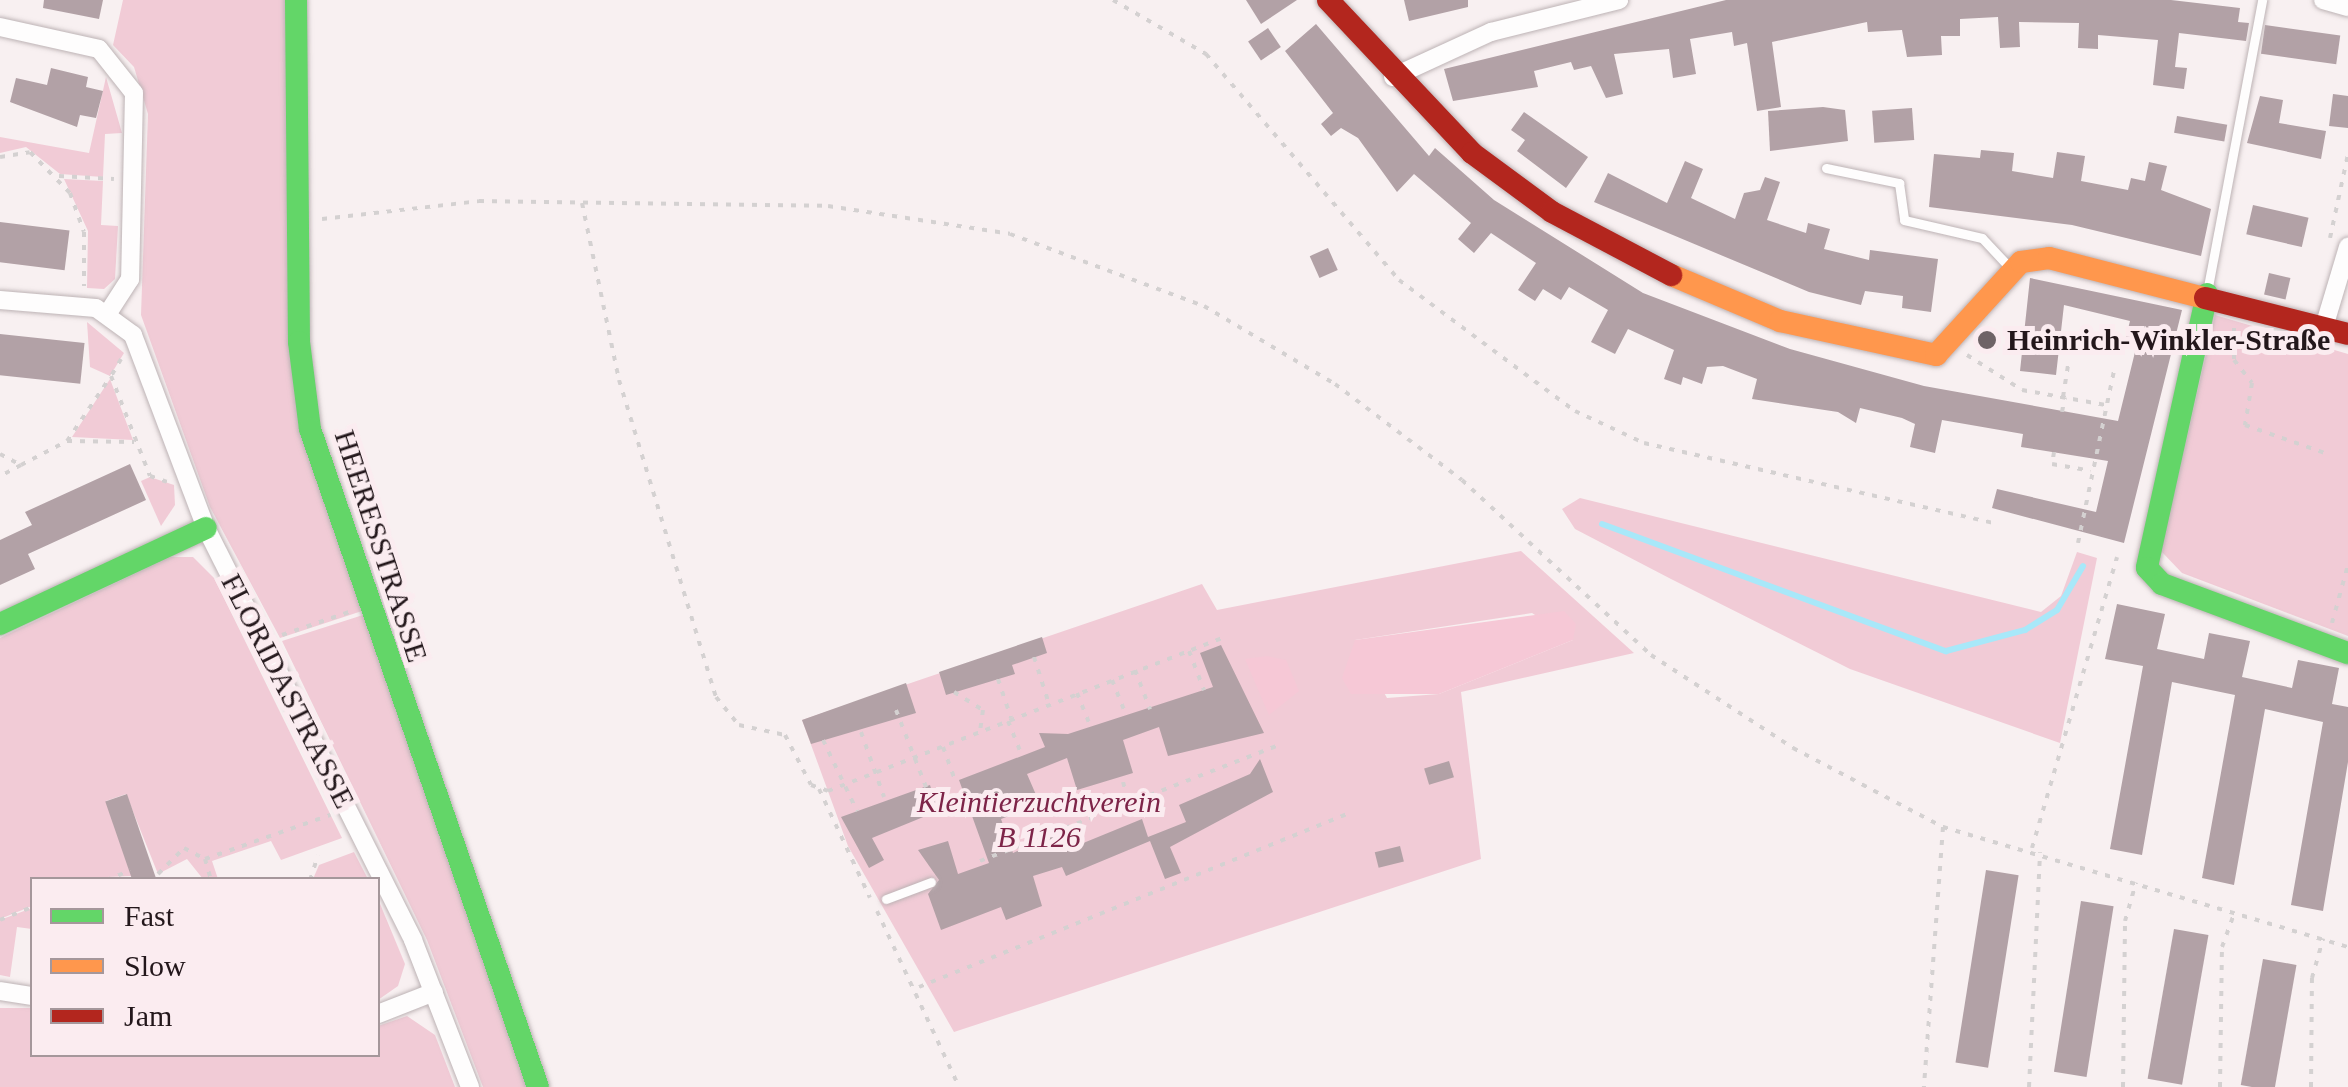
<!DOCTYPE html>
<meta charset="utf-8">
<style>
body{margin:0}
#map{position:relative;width:2348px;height:1087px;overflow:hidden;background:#f8f0f1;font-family:"Times New Roman",serif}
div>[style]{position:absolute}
.green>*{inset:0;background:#f1cbd6}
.forest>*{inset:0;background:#f6c8d6}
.stream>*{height:6px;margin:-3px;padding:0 3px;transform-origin:3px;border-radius:3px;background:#a8e8f9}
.building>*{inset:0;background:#b2a1a6;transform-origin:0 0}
.path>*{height:4px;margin-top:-2px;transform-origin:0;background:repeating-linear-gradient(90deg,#d4d1d1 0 5px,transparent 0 13px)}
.roads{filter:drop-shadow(0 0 2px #bdb3b5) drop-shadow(0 0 2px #bdb3b5)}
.lane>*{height:9px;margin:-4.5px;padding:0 4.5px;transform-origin:4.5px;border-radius:4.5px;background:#fefdfd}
.street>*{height:18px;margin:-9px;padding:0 9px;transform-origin:9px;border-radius:9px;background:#fefdfd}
.fast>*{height:22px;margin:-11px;padding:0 11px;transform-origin:11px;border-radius:11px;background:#63d668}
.slow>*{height:22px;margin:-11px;padding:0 11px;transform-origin:11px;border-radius:11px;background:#ff974d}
.jam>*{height:22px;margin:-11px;padding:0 11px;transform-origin:11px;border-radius:11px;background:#b3261e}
.dots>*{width:28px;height:28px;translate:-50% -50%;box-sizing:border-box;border:5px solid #fbecf0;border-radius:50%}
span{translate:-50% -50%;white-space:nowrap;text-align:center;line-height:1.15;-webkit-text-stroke:10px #fbecf0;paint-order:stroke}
.poi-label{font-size:30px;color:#23171b;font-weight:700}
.left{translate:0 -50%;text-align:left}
.street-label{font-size:30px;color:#23171b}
.park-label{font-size:30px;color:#7d2448;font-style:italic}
.legend{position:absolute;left:30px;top:877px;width:350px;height:180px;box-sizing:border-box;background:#fbecf0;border:2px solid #a5979b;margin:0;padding:12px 18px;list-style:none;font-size:30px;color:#23171b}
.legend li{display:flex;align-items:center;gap:20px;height:50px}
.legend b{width:50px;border:2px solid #a5979b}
</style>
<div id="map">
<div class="green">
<i style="clip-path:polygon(123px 0,286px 0,289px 341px,362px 611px,280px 638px,210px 507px,141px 315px,148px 114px,134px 67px,113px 45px)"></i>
<i style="clip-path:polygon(106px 77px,122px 133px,105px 134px,103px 177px,60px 174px,26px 147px,0 153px,0 137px,89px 153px)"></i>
<i style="clip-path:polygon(64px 179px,103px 181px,101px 225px,118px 226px,115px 279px,104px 289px,87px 288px,88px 231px)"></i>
<i style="clip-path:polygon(2215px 315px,2348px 354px,2348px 636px,2182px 573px,2161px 551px)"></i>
<i style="clip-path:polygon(87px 322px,124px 353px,110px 376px,90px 367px)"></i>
<i style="clip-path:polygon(110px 379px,133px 440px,72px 437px)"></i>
<i style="clip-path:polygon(150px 477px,174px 485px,175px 505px,161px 526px,141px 481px)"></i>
<i style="clip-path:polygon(1580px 498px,2041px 612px,2061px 596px,2077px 552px,2097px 558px,2060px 743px,1850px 669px,1671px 579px,1575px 529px,1562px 509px)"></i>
<i style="clip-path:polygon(evenodd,1521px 551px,1634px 653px,1461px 692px,1481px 859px,954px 1032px,848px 846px,802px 720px,1202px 584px,1217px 610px,1521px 551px,1532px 613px,1573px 640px,1439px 694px,1387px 698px,1355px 640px,1532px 613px)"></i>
<i style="clip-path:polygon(170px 557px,193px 557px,214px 578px,342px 838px,281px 860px,271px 841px,212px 861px,218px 879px,203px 879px,187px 859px,158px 874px,126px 794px,106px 801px,132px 876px,32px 880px,32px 906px,0 919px,0 638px)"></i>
<i style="clip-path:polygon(363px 615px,528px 1087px,483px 1087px,427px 940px,282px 641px)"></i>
<i style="clip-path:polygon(354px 852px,368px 879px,313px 879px,319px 865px)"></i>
<i style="clip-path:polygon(378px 899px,405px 964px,398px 986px,378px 1000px)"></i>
<i style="clip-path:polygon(32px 908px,32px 929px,17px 927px,10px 977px,0 975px,0 920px)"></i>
<i style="clip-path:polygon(0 1008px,32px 1008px,32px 1054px,378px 1054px,378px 1026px,407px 1016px,435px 1035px,455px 1087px,0 1087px)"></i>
</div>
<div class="forest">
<i style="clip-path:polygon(1564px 611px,1576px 624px,1573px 640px,1439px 694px,1351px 694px,1342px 678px,1355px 640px)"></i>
<i style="clip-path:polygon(1267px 656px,1286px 660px,1299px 691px,1269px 715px,1245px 659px)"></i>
</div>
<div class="stream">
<i style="left:1602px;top:524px;width:367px;rotate:20.3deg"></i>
<i style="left:1946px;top:651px;width:82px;rotate:-14.9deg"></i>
<i style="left:2025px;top:630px;width:38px;rotate:-32deg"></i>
<i style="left:2057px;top:610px;width:51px;rotate:-59.4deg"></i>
</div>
<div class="building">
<i style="clip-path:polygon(44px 0,103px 0,99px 19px,43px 8px)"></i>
<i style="clip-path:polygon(1246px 0,1297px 0,1261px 24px)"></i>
<i style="clip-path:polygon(1404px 0,1468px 0,1468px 7px,1409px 21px)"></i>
<i style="clip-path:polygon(1726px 0,2171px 0,2240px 8px,2238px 22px,2249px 23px,2246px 41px,2179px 33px,2175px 67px,2187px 68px,2184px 89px,2153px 85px,2158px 40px,2098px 35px,2098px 49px,2078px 48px,2079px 23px,2019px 22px,2020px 47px,2000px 48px,1998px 17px,1960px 19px,1960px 36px,1941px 36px,1942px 55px,1907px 57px,1902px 30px,1868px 32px,1867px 22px,1772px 42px,1781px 107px,1757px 111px,1747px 43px,1734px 46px,1732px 32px,1690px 39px,1696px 74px,1673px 78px,1669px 49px,1614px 54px,1623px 94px,1606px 98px,1591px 66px,1574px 70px,1571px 62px,1534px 71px,1538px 87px,1453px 101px,1444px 69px)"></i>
<i style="clip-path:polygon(1316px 24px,1429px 156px,1435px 148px,1494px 200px,1643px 293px,1790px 349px,1924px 386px,2118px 421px,2137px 344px,2125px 341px,2130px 321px,2064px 305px,2056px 375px,2020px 371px,2030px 278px,2182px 310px,2124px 543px,1992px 508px,1997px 489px,2096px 512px,2108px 461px,2021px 447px,2023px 434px,1942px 420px,1935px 453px,1910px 447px,1915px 424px,1902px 418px,1860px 408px,1856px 423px,1838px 412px,1752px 399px,1757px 379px,1723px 366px,1707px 367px,1702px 384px,1683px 377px,1681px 385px,1664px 379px,1674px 350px,1628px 329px,1615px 354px,1591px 342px,1608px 310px,1569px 287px,1561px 300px,1543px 289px,1535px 301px,1518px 290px,1536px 263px,1491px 233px,1474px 253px,1458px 239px,1471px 223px,1414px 174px,1397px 192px,1358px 138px,1341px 128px,1331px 136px,1321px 124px,1333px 113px,1285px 51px)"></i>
<i style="left:2265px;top:25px;width:76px;height:29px;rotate:8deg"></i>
<i style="left:1268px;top:28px;width:23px;height:24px;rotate:56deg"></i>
<i style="clip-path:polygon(51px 68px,88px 77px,86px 87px,103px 91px,96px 118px,80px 115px,77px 127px,10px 102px,16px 78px,47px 85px)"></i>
<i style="clip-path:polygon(2333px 94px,2348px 96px,2348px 128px,2329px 126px)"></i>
<i style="clip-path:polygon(2260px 96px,2283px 100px,2279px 123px,2326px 131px,2321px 159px,2247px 143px)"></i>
<i style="clip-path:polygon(1823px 107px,1845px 110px,1848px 141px,1770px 151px,1768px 111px)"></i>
<i style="left:1912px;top:108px;width:32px;height:40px;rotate:86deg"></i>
<i style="clip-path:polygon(1524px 112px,1588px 157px,1566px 188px,1517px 151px,1525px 140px,1511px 130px)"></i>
<i style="left:2177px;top:116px;width:51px;height:17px;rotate:10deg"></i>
<i style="clip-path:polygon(1981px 150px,2014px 153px,2012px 171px,2053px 178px,2057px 152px,2085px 156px,2081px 181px,2128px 190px,2131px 178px,2145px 181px,2149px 162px,2167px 166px,2161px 190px,2211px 209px,2201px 256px,2072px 225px,1929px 207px,1934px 154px,1980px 158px)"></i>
<i style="clip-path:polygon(1685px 161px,1703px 169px,1691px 198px,1735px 219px,1744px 193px,1760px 190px,1765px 177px,1780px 182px,1767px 220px,1806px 233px,1808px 223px,1830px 229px,1824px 249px,1869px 260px,1870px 250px,1938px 259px,1931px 312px,1902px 308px,1903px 296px,1865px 291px,1861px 305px,1809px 292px,1594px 202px,1608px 173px,1667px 203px)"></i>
<i style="left:2253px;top:205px;width:57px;height:30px;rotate:13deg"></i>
<i style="left:0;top:222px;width:70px;height:40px;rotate:7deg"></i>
<i style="left:1328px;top:248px;width:24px;height:20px;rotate:66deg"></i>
<i style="left:2269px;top:273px;width:22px;height:22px;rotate:13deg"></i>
<i style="left:0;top:334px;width:85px;height:41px;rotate:6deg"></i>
<i style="clip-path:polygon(130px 464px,146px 500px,28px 554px,35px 569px,0 585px,0 540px,32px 525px,25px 512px)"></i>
<i style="clip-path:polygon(2117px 604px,2165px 614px,2157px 649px,2204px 659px,2209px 633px,2250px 641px,2242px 677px,2292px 688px,2298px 660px,2339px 668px,2332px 704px,2348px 707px,2348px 762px,2323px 911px,2291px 905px,2323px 722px,2265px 709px,2234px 885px,2202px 878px,2235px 695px,2172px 682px,2142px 855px,2110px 849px,2143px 666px,2105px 659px)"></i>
<i style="clip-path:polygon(1042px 637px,1047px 653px,1012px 665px,1015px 674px,946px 695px,939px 672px)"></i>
<i style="clip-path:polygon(1221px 645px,1264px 733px,1168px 756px,1159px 727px,1123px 740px,1133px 773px,1077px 790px,1067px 758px,1027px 774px,1040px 804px,1001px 819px,1013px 853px,1067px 830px,1076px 846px,1142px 819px,1148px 837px,1186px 822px,1179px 805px,1250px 774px,1260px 759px,1273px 792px,1170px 847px,1181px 873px,1165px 879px,1150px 841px,1066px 876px,1062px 867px,1033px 876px,1042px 906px,1006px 920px,1001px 907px,941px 930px,928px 894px,939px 880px,918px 850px,948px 841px,958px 874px,989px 863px,959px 780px,1045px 747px,1039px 733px,1068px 734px,1213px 687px,1200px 653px)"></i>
<i style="clip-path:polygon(906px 683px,916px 713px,811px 744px,802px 720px)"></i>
<i style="left:1449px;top:761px;width:17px;height:26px;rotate:73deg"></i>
<i style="clip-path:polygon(930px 785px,938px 811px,872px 838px,884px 860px,869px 868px,841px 817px)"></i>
<i style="left:127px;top:794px;width:91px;height:23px;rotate:71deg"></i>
<i style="left:1400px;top:846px;width:16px;height:26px;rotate:76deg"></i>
<i style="left:1986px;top:870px;width:33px;height:195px;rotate:9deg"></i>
<i style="left:2081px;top:901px;width:33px;height:173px;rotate:9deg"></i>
<i style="left:2174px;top:929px;width:35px;height:152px;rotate:10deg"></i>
<i style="left:2263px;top:959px;width:34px;height:128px;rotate:10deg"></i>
</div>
<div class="path">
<i style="left:1113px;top:0;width:108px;rotate:30.1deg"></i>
<i style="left:1206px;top:54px;width:297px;rotate:49.5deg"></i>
<i style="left:1399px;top:280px;width:219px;rotate:36.7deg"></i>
<i style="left:1575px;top:411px;width:76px;rotate:24.9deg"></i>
<i style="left:1644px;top:443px;width:358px;rotate:12.9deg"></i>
<i style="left:0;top:157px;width:30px;rotate:-9deg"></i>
<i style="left:30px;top:152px;width:57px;rotate:45.7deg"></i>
<i style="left:70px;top:193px;width:41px;rotate:70.3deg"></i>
<i style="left:84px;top:232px;width:54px;rotate:90deg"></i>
<i style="left:59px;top:176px;width:55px;rotate:3.1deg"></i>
<i style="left:582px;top:203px;width:181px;rotate:78.2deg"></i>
<i style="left:619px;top:380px;width:332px;rotate:73deg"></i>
<i style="left:716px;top:697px;width:36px;rotate:51deg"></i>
<i style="left:739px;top:725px;width:47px;rotate:12.3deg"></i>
<i style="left:785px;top:735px;width:56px;rotate:62.5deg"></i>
<i style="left:811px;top:785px;width:18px;rotate:19deg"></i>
<i style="left:828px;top:791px;width:428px;rotate:-21.2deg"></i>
<i style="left:322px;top:219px;width:158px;rotate:-6.5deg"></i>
<i style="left:479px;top:201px;width:349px;rotate:0.8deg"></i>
<i style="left:828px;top:206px;width:184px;rotate:8.7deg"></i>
<i style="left:1010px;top:234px;width:207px;rotate:20.4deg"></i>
<i style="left:1204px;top:306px;width:152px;rotate:30.8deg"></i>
<i style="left:1335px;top:384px;width:159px;rotate:37.1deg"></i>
<i style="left:1462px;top:480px;width:258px;rotate:42.8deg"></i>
<i style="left:1651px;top:655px;width:170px;rotate:33.2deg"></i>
<i style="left:1793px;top:748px;width:170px;rotate:27.8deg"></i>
<i style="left:1943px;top:827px;width:261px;rotate:94.2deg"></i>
<i style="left:2330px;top:238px;width:86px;rotate:-77.9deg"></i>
<i style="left:2234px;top:328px;width:32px;rotate:90deg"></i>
<i style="left:2234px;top:360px;width:29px;rotate:52deg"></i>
<i style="left:2252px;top:383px;width:43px;rotate:99.5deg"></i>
<i style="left:2245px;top:425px;width:88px;rotate:19.3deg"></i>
<i style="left:1967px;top:355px;width:65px;rotate:32.5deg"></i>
<i style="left:2022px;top:390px;width:85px;rotate:10.1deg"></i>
<i style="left:121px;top:359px;width:20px;rotate:120deg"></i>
<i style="left:111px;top:376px;width:107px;rotate:68.7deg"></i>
<i style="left:150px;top:476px;width:18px;rotate:19deg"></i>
<i style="left:2063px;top:397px;width:33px;rotate:-81deg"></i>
<i style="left:2062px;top:412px;width:15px;rotate:-79deg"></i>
<i style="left:67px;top:441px;width:78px;rotate:-55.9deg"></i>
<i style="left:2054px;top:452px;width:12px;rotate:99deg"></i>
<i style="left:2052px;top:464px;width:39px;rotate:10deg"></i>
<i style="left:0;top:454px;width:24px;rotate:28deg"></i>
<i style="left:21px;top:465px;width:24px;rotate:152deg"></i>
<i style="left:21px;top:465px;width:52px;rotate:-27.6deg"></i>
<i style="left:67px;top:441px;width:67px;rotate:0.9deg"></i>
<i style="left:2078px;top:543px;width:181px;rotate:-78.2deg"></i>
<i style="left:2332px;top:623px;width:60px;rotate:-74.6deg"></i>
<i style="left:282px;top:635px;width:71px;rotate:-18.9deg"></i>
<i style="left:1189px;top:651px;width:42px;rotate:69deg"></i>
<i style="left:1034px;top:657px;width:49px;rotate:72.3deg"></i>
<i style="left:1135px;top:670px;width:42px;rotate:69deg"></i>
<i style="left:998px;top:679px;width:41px;rotate:71.6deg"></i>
<i style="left:1112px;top:680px;width:35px;rotate:68deg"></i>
<i style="left:954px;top:692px;width:34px;rotate:32deg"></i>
<i style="left:983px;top:710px;width:22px;rotate:98deg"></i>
<i style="left:1077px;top:693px;width:35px;rotate:68deg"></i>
<i style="left:896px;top:710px;width:83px;rotate:68.7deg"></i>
<i style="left:1008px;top:721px;width:38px;rotate:68deg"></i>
<i style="left:861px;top:732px;width:69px;rotate:70.5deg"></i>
<i style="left:823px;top:740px;width:79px;rotate:64.4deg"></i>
<i style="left:943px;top:747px;width:32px;rotate:70deg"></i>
<i style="left:1123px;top:782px;width:22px;rotate:74deg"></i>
<i style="left:819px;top:789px;width:120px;rotate:64.9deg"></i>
<i style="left:1943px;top:827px;width:422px;rotate:16.5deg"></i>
<i style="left:2032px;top:848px;width:303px;rotate:-73.7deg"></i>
<i style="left:205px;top:859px;width:22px;rotate:74deg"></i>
<i style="left:980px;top:861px;width:321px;rotate:-21.2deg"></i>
<i style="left:158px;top:874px;width:37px;rotate:-45deg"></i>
<i style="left:184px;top:848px;width:24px;rotate:28deg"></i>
<i style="left:205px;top:859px;width:133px;rotate:-19.4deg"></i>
<i style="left:106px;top:880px;width:26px;rotate:-21deg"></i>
<i style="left:310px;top:880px;width:26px;rotate:-72deg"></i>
<i style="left:877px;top:911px;width:194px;rotate:65deg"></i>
<i style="left:0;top:920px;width:35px;rotate:-22deg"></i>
<i style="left:919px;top:987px;width:464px;rotate:-22deg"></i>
<i style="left:2029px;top:1087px;width:235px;rotate:-87.3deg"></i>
<i style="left:2123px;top:1087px;width:166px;rotate:-89.3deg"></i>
<i style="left:2125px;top:921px;width:40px;rotate:-74deg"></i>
<i style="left:2220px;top:1087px;width:140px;rotate:-89.2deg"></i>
<i style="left:2222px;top:947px;width:38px;rotate:-70deg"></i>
<i style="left:2311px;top:1087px;width:109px;rotate:-89.5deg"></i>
<i style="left:2312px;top:978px;width:41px;rotate:-74.2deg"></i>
</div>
<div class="roads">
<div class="lane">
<i style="left:1826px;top:168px;width:75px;rotate:11.6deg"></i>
<i style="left:1899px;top:183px;width:37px;rotate:82deg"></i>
<i style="left:1904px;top:220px;width:80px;rotate:13deg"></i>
<i style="left:1982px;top:238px;width:42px;rotate:46.9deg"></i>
<i style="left:2207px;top:292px;width:297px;rotate:-79.3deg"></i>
<i style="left:886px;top:899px;width:48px;rotate:-20.7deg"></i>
</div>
<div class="street">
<i style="left:2323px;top:0;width:26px;rotate:16deg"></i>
<i style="left:0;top:27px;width:101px;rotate:12.5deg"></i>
<i style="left:99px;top:49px;width:56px;rotate:51.5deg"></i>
<i style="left:134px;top:93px;width:186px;rotate:91.2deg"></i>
<i style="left:130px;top:279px;width:40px;rotate:122.9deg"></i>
<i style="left:1393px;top:77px;width:108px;rotate:-24.7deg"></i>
<i style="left:1491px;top:32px;width:132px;rotate:-14deg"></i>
<i style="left:0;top:300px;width:96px;rotate:4.8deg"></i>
<i style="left:96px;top:308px;width:46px;rotate:36.1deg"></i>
<i style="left:133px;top:335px;width:206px;rotate:69.3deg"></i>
<i style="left:206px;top:528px;width:461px;rotate:63.3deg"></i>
<i style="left:413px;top:940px;width:158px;rotate:68.8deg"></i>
<i style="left:2324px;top:327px;width:84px;rotate:-73.3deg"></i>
<i style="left:0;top:991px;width:32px;rotate:9deg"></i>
<i style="left:378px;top:1014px;width:60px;rotate:-21.4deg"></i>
</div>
<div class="fast">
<i style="left:296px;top:0;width:342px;rotate:89.5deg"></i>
<i style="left:299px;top:342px;width:88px;rotate:82.8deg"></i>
<i style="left:310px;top:429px;width:696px;rotate:70.89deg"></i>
<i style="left:2207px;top:294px;width:280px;rotate:102.4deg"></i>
<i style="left:2147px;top:568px;width:22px;rotate:47deg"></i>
<i style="left:2162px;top:584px;width:198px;rotate:20.4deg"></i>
<i style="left:0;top:624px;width:227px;rotate:-25deg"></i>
</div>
<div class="slow">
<i style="left:1671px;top:275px;width:118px;rotate:22.9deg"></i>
<i style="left:1780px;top:321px;width:160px;rotate:12.3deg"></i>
<i style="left:1936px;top:355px;width:126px;rotate:-47.6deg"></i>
<i style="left:2021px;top:262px;width:28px;rotate:-8deg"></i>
<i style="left:2049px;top:258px;width:161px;rotate:14.4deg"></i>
</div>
<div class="jam">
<i style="left:1328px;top:0;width:210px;rotate:46.7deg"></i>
<i style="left:1472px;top:153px;width:99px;rotate:36.4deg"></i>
<i style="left:1552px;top:212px;width:135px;rotate:27.9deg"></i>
<i style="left:2205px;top:298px;width:147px;rotate:14.1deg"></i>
</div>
</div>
<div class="dots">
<i style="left:1987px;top:340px;background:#6e6366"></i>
</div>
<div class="poi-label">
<span class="left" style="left:2007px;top:340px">Heinrich-Winkler-Straße</span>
</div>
<div class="street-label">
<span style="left:381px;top:546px;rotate:72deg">HEERESSTRASSE</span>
<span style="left:288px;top:691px;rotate:63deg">FLORIDASTRASSE</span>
</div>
<div class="park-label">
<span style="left:1039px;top:819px">Kleintierzuchtverein<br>B 1126</span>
</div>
<ul class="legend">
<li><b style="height:12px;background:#63d668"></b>Fast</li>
<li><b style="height:12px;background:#ff974d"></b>Slow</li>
<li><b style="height:12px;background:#b3261e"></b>Jam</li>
</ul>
</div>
